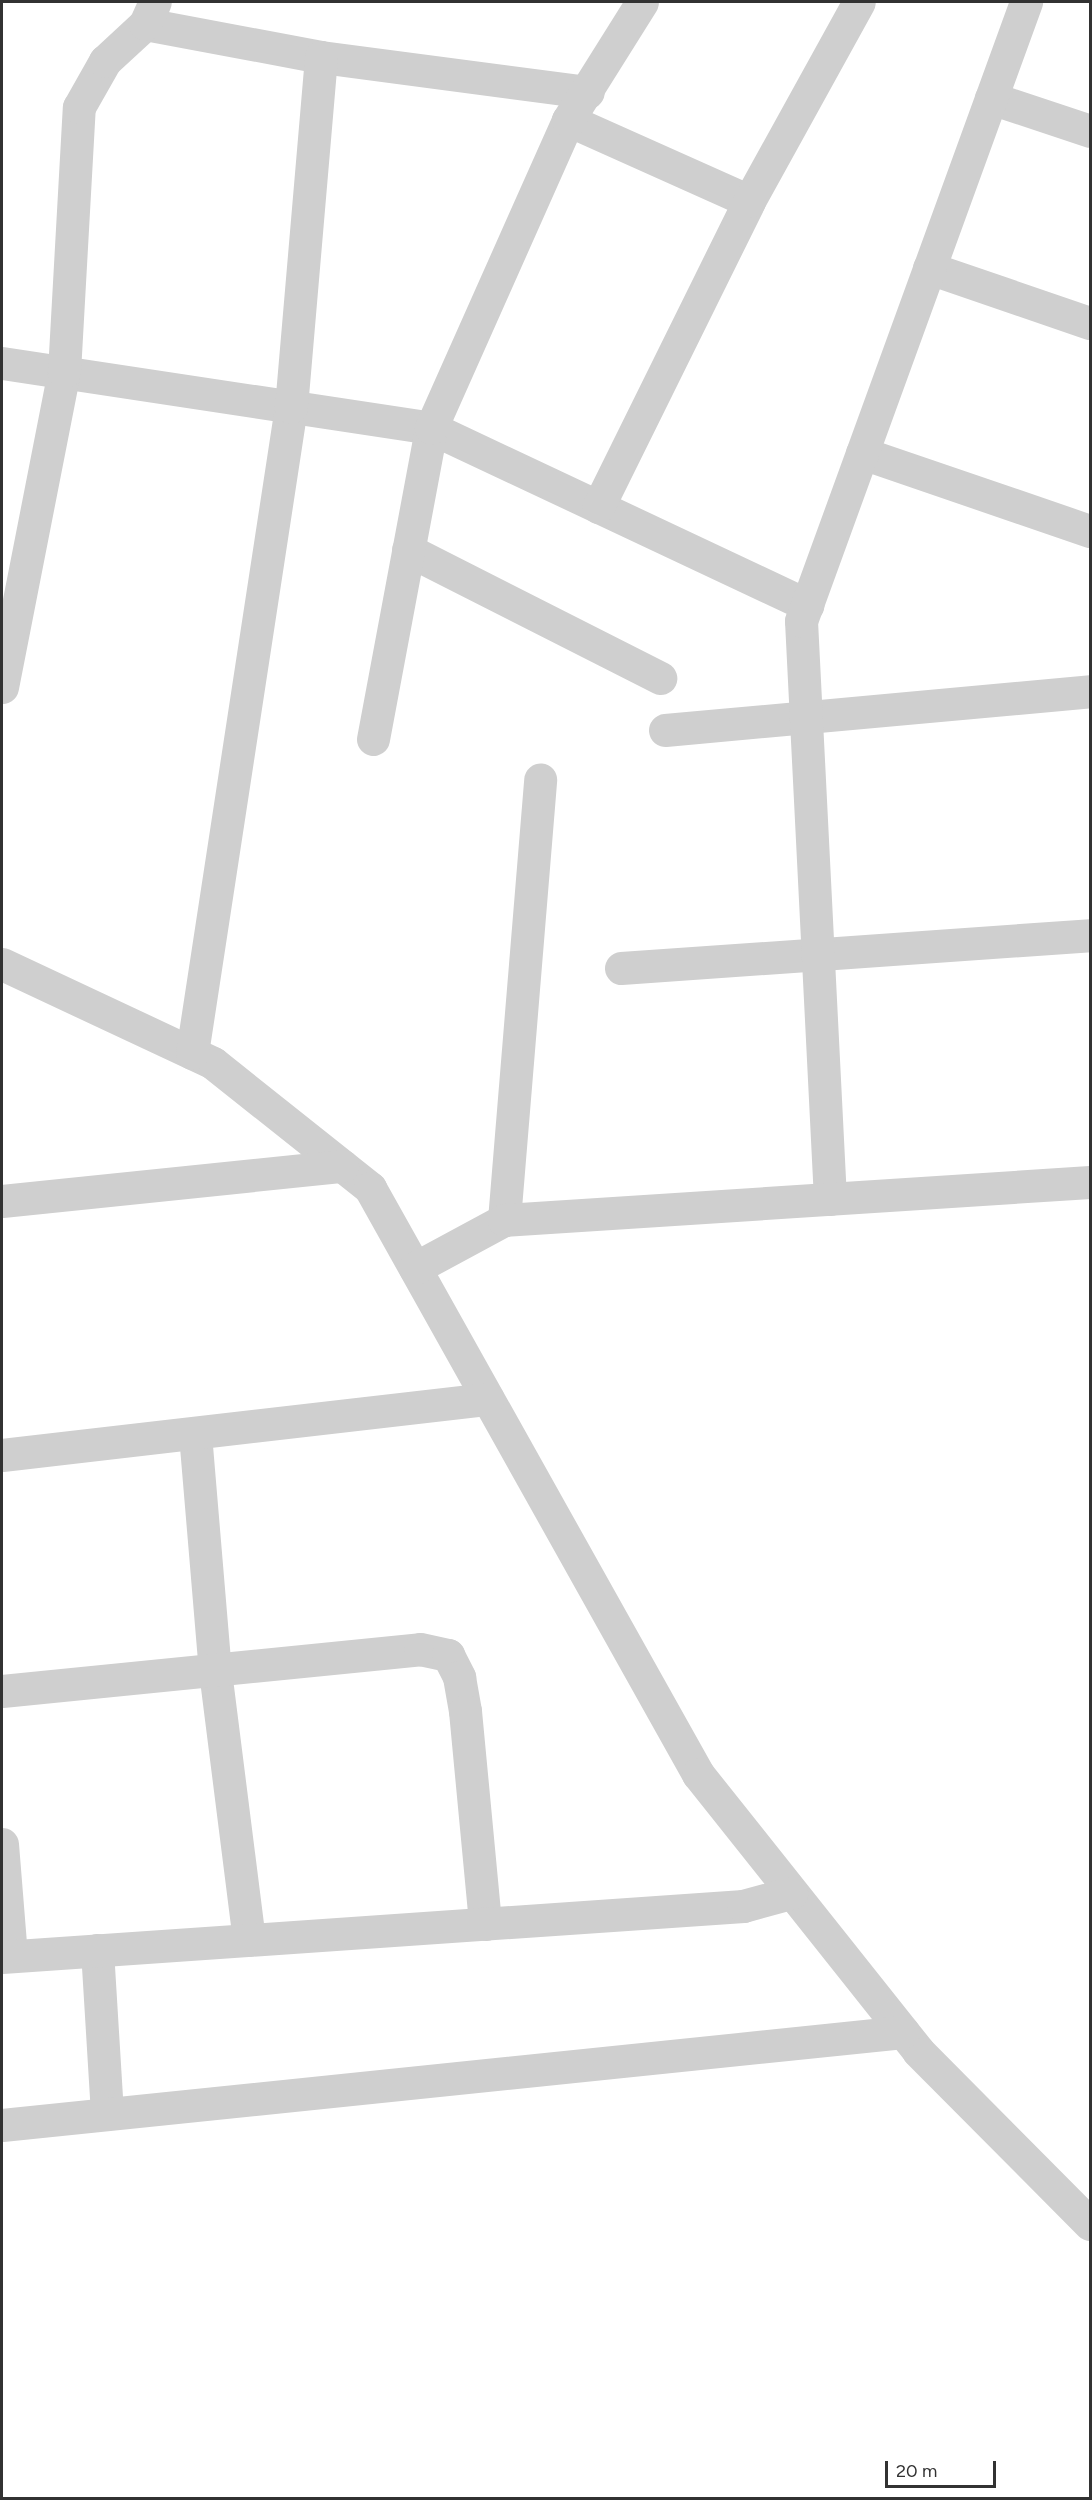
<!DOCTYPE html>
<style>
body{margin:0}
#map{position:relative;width:1092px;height:2500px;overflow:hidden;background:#fff;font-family:Figtree,sans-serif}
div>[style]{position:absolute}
.minor>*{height:33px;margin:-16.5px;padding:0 16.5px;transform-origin:16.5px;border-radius:16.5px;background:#cfcfcf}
span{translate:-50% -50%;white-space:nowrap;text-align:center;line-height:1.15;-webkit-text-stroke:6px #fff;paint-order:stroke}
.frame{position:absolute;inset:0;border:3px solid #323232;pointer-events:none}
.scale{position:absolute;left:885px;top:2461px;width:111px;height:27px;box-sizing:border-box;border:3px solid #323232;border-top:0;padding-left:8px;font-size:18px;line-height:21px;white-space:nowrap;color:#323232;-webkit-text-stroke:4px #fff;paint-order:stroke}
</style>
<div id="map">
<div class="minor">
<i style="left:145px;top:24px;width:179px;rotate:10.6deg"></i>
<i style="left:321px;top:57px;width:269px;rotate:7.5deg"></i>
<i style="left:991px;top:98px;width:104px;rotate:18.4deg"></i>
<i style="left:568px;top:120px;width:198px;rotate:24.1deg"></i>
<i style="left:929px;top:268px;width:170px;rotate:18.9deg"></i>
<i style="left:2px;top:363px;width:434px;rotate:8.6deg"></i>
<i style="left:431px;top:428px;width:416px;rotate:25.2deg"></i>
<i style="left:862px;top:453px;width:241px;rotate:18.9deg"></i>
<i style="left:598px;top:507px;width:341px;rotate:-63.7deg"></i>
<i style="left:749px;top:201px;width:227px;rotate:-61.1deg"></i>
<i style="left:408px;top:550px;width:283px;rotate:26.9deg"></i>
<i style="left:2px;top:687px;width:321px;rotate:-78.9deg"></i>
<i style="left:64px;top:372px;width:265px;rotate:-86.8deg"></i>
<i style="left:79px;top:107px;width:53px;rotate:-60.5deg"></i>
<i style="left:105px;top:61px;width:54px;rotate:-42.8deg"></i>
<i style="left:145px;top:24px;width:24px;rotate:-66deg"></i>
<i style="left:665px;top:730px;width:427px;rotate:-5.2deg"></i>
<i style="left:373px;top:739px;width:316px;rotate:-79.4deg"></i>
<i style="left:431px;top:428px;width:337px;rotate:-66deg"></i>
<i style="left:568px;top:120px;width:139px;rotate:-57.9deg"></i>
<i style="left:2px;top:964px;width:233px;rotate:25.1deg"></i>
<i style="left:213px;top:1063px;width:201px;rotate:38.5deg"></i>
<i style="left:370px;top:1188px;width:672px;rotate:60.76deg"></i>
<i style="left:698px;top:1774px;width:354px;rotate:51.5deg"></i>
<i style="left:918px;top:2051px;width:244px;rotate:45.2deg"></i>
<i style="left:621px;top:968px;width:470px;rotate:-4deg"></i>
<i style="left:192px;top:1053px;width:654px;rotate:-81.29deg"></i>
<i style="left:291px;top:407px;width:351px;rotate:-85.1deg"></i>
<i style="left:830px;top:1199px;width:579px;rotate:-92.87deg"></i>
<i style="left:801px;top:621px;width:659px;rotate:-70.02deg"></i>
<i style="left:2px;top:1201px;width:342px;rotate:-5.9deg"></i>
<i style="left:504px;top:1220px;width:442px;rotate:-85.3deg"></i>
<i style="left:415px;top:1268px;width:101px;rotate:-28.3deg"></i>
<i style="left:504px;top:1220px;width:587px;rotate:-3.71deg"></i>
<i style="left:195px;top:1434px;width:238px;rotate:85.2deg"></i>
<i style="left:215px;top:1671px;width:271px;rotate:82.8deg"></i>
<i style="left:2px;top:1455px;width:489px;rotate:-6.6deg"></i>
<i style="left:2px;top:1691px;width:420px;rotate:-5.7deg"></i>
<i style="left:420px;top:1649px;width:29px;rotate:12deg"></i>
<i style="left:448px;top:1655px;width:25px;rotate:63deg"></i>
<i style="left:459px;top:1677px;width:35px;rotate:80deg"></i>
<i style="left:465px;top:1711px;width:214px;rotate:84.6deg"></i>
<i style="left:2px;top:1844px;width:111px;rotate:85.4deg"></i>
<i style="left:97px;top:1950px;width:164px;rotate:86.5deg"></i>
<i style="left:2px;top:1957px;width:743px;rotate:-3.94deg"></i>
<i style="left:743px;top:1906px;width:50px;rotate:-15.2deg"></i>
<i style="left:2px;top:2125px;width:906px;rotate:-5.89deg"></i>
</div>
<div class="frame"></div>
<div class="scale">20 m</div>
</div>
